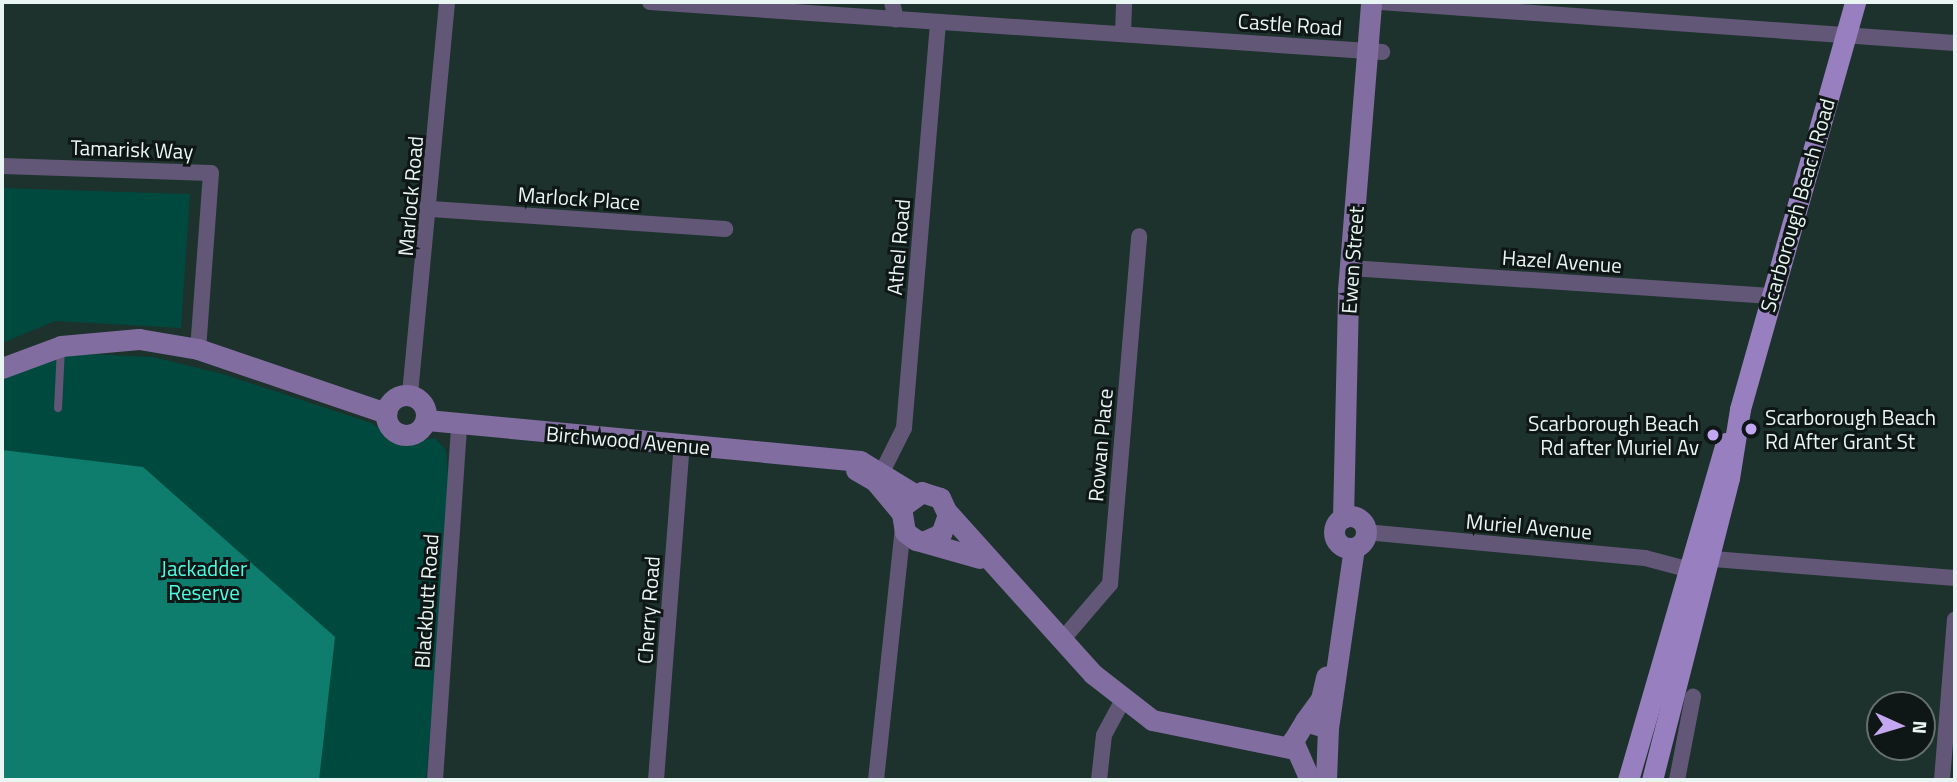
<!DOCTYPE html>
<style>
body{margin:0}
#map{position:relative;width:1957px;height:782px;overflow:hidden;background:#1d312d;font-family:"Titillium Web",sans-serif}
div>[style]{position:absolute}
.green>*{inset:0;background:#00493f}
.water>*{inset:0;background:#0e7d6e}
.lane>*{height:8px;margin:-4px;padding:0 4px;transform-origin:4px;border-radius:4px;background:#635777}
.street>*{height:16px;margin:-8px;padding:0 8px;transform-origin:8px;border-radius:8px;background:#635777}
.secondary>*{height:21px;margin:-10.5px;padding:0 10.5px;transform-origin:10.5px;border-radius:10.5px;background:#816da0}
.secondary>.ring{margin:-10.5px;padding:0;box-sizing:content-box;background:none;border:21px solid #816da0;border-radius:50%}
.primary>*{height:21px;margin:-10.5px;padding:0 10.5px;transform-origin:10.5px;border-radius:10.5px;background:#987fc0}
.dots>*{width:19px;height:19px;translate:-50% -50%;box-sizing:border-box;border:4px solid #0e1715;border-radius:50%}
span{translate:-50% -50%;white-space:nowrap;text-align:center;line-height:1.15;-webkit-text-stroke:6px #0e1715;paint-order:stroke}
.street-label{font-size:21px;color:#e8f5f2}
.poi-label{font-size:21px;color:#e8f5f2}
.left{translate:0 -50%;text-align:left}
.right{translate:-100% -50%;text-align:right}
.park-label{font-size:21px;color:#4bfde2}
.frame{position:absolute;inset:0;border:4px solid #e8f5f2;pointer-events:none}
.north{position:absolute;left:1866px;top:691px;width:70px;height:70px;box-sizing:border-box;background:#0e1715;border:2px solid #65706d;border-radius:50%;rotate:94deg;font-size:19px;font-weight:700;line-height:28px;text-align:center;color:#e8f5f2}
.north::after{content:'';display:block;margin:auto;width:24px;height:32px;background:#c4a7f1;clip-path:polygon(50% 0,100% 100%,50% 72%,0 100%)}
</style>
<div id="map">
<div class="green">
<i style="clip-path:polygon(2px 188px,190px 194px,181px 328px,55px 321px,2px 343px)"></i>
<i style="clip-path:polygon(69px 353px,153px 357px,223px 374px,371px 423px,402px 443px,435px 438px,446px 450px,450px 500px,426px 780px,2px 780px,2px 379px)"></i>
</div>
<div class="water">
<i style="clip-path:polygon(2px 450px,143px 467px,335px 637px,319px 780px,2px 780px)"></i>
</div>
<div class="lane">
<i style="left:58px;top:408px;width:59px;rotate:-87.1deg"></i>
</div>
<div class="street">
<i style="left:650px;top:2px;width:734px;rotate:3.91deg"></i>
<i style="left:892px;top:2px;width:18px;rotate:77deg"></i>
<i style="left:1380px;top:2px;width:576px;rotate:4.08deg"></i>
<i style="left:1123px;top:34px;width:32px;rotate:-88deg"></i>
<i style="left:2px;top:166px;width:209px;rotate:1.9deg"></i>
<i style="left:211px;top:173px;width:176px;rotate:94.2deg"></i>
<i style="left:431px;top:209px;width:295px;rotate:3.9deg"></i>
<i style="left:1350px;top:268px;width:422px;rotate:3.8deg"></i>
<i style="left:410px;top:394px;width:394px;rotate:-84.6deg"></i>
<i style="left:883px;top:470px;width:47px;rotate:-63.4deg"></i>
<i style="left:904px;top:428px;width:406px;rotate:-85.2deg"></i>
<i style="left:1365px;top:532px;width:281px;rotate:5.3deg"></i>
<i style="left:1645px;top:558px;width:43px;rotate:14.7deg"></i>
<i style="left:1700px;top:558px;width:256px;rotate:4.5deg"></i>
<i style="left:1062px;top:640px;width:74px;rotate:-49.4deg"></i>
<i style="left:1110px;top:584px;width:349px;rotate:-85.2deg"></i>
<i style="left:435px;top:780px;width:356px;rotate:-86.1deg"></i>
<i style="left:656px;top:780px;width:337px;rotate:-85.6deg"></i>
<i style="left:876px;top:780px;width:252px;rotate:-83.9deg"></i>
<i style="left:1099px;top:780px;width:45px;rotate:-83.7deg"></i>
<i style="left:1104px;top:735px;width:42px;rotate:-61.6deg"></i>
<i style="left:1677px;top:780px;width:85px;rotate:-79.1deg"></i>
<i style="left:1942px;top:780px;width:161px;rotate:-85.4deg"></i>
</div>
<div class="secondary">
<i style="left:2px;top:368px;width:63px;rotate:-20.4deg"></i>
<i style="left:61px;top:346px;width:78px;rotate:-5.1deg"></i>
<i style="left:139px;top:339px;width:60px;rotate:9.6deg"></i>
<i style="left:198px;top:349px;width:199px;rotate:18.8deg"></i>
<i class="ring" style="left:386px;top:395px;width:19px;height:19px"></i>
<i style="left:427px;top:420px;width:435px;rotate:5.4deg"></i>
<i style="left:860px;top:461px;width:63px;rotate:31.4deg"></i>
<i style="left:856px;top:470px;width:22px;rotate:30deg"></i>
<i style="left:875px;top:481px;width:39px;rotate:50deg"></i>
<i style="left:948px;top:513px;width:217px;rotate:48deg"></i>
<i style="left:1093px;top:674px;width:75px;rotate:37.9deg"></i>
<i style="left:1152px;top:720px;width:145px;rotate:11.5deg"></i>
<i class="ring" style="left:1334px;top:516px;width:11px;height:11px"></i>
<i style="left:1343px;top:518px;width:228px;rotate:-88.7deg"></i>
<i style="left:1348px;top:290px;width:289px;rotate:-85.4deg"></i>
<i style="left:925px;top:541px;width:17px;rotate:-24deg"></i>
<i style="left:941px;top:534px;width:20px;rotate:-70deg"></i>
<i style="left:948px;top:515px;width:19px;rotate:-115deg"></i>
<i style="left:940px;top:498px;width:19px;rotate:-162deg"></i>
<i style="left:922px;top:492px;width:26px;rotate:144deg"></i>
<i style="left:901px;top:507px;width:25px;rotate:81deg"></i>
<i style="left:905px;top:532px;width:14px;rotate:36deg"></i>
<i style="left:916px;top:540px;width:66px;rotate:15.7deg"></i>
<i style="left:1305px;top:721px;width:27px;rotate:-54deg"></i>
<i style="left:1321px;top:699px;width:23px;rotate:-77deg"></i>
<i style="left:1328px;top:728px;width:182px;rotate:-81.8deg"></i>
<i style="left:1310px;top:780px;width:43px;rotate:-113.6deg"></i>
<i style="left:1293px;top:741px;width:23px;rotate:-59deg"></i>
<i style="left:1305px;top:721px;width:24px;rotate:17deg"></i>
<i style="left:1328px;top:728px;width:52px;rotate:92.2deg"></i>
</div>
<div class="primary">
<i style="left:1628px;top:780px;width:351px;rotate:-73.8deg"></i>
<i style="left:1652px;top:780px;width:312px;rotate:-75.7deg"></i>
<i style="left:1729px;top:478px;width:70px;rotate:-80.9deg"></i>
<i style="left:1740px;top:409px;width:423px;rotate:-74.2deg"></i>
</div>
<div class="dots">
<i style="left:1751px;top:429px;background:#c4a7f1"></i>
<i style="left:1713px;top:435px;background:#c4a7f1"></i>
</div>
<div class="street-label">
<span style="left:1290px;top:24px;rotate:4deg">Castle Road</span>
<span style="left:132px;top:149px;rotate:2deg">Tamarisk Way</span>
<span style="left:410px;top:196px;rotate:-85deg">Marlock Road</span>
<span style="left:579px;top:198px;rotate:4deg">Marlock Place</span>
<span style="left:1797px;top:205px;rotate:-74deg">Scarborough Beach Road</span>
<span style="left:898px;top:247px;rotate:-85deg">Athel Road</span>
<span style="left:1352px;top:260px;rotate:-86deg">Ewen Street</span>
<span style="left:1562px;top:261px;rotate:4deg">Hazel Avenue</span>
<span style="left:628px;top:440px;rotate:5deg">Birchwood Avenue</span>
<span style="left:1100px;top:445px;rotate:-85deg">Rowan Place</span>
<span style="left:1529px;top:526px;rotate:5deg">Muriel Avenue</span>
<span style="left:426px;top:601px;rotate:-86deg">Blackbutt Road</span>
<span style="left:648px;top:610px;rotate:-86deg">Cherry Road</span>
</div>
<div class="poi-label">
<span class="left" style="left:1765px;top:429px">Scarborough Beach<br>Rd After Grant St</span>
<span class="right" style="left:1699px;top:435px">Scarborough Beach<br>Rd after Muriel Av</span>
</div>
<div class="park-label">
<span style="left:204px;top:580px">Jackadder<br>Reserve</span>
</div>
<div class="frame"></div>
<div class="north">N</div>
</div>
